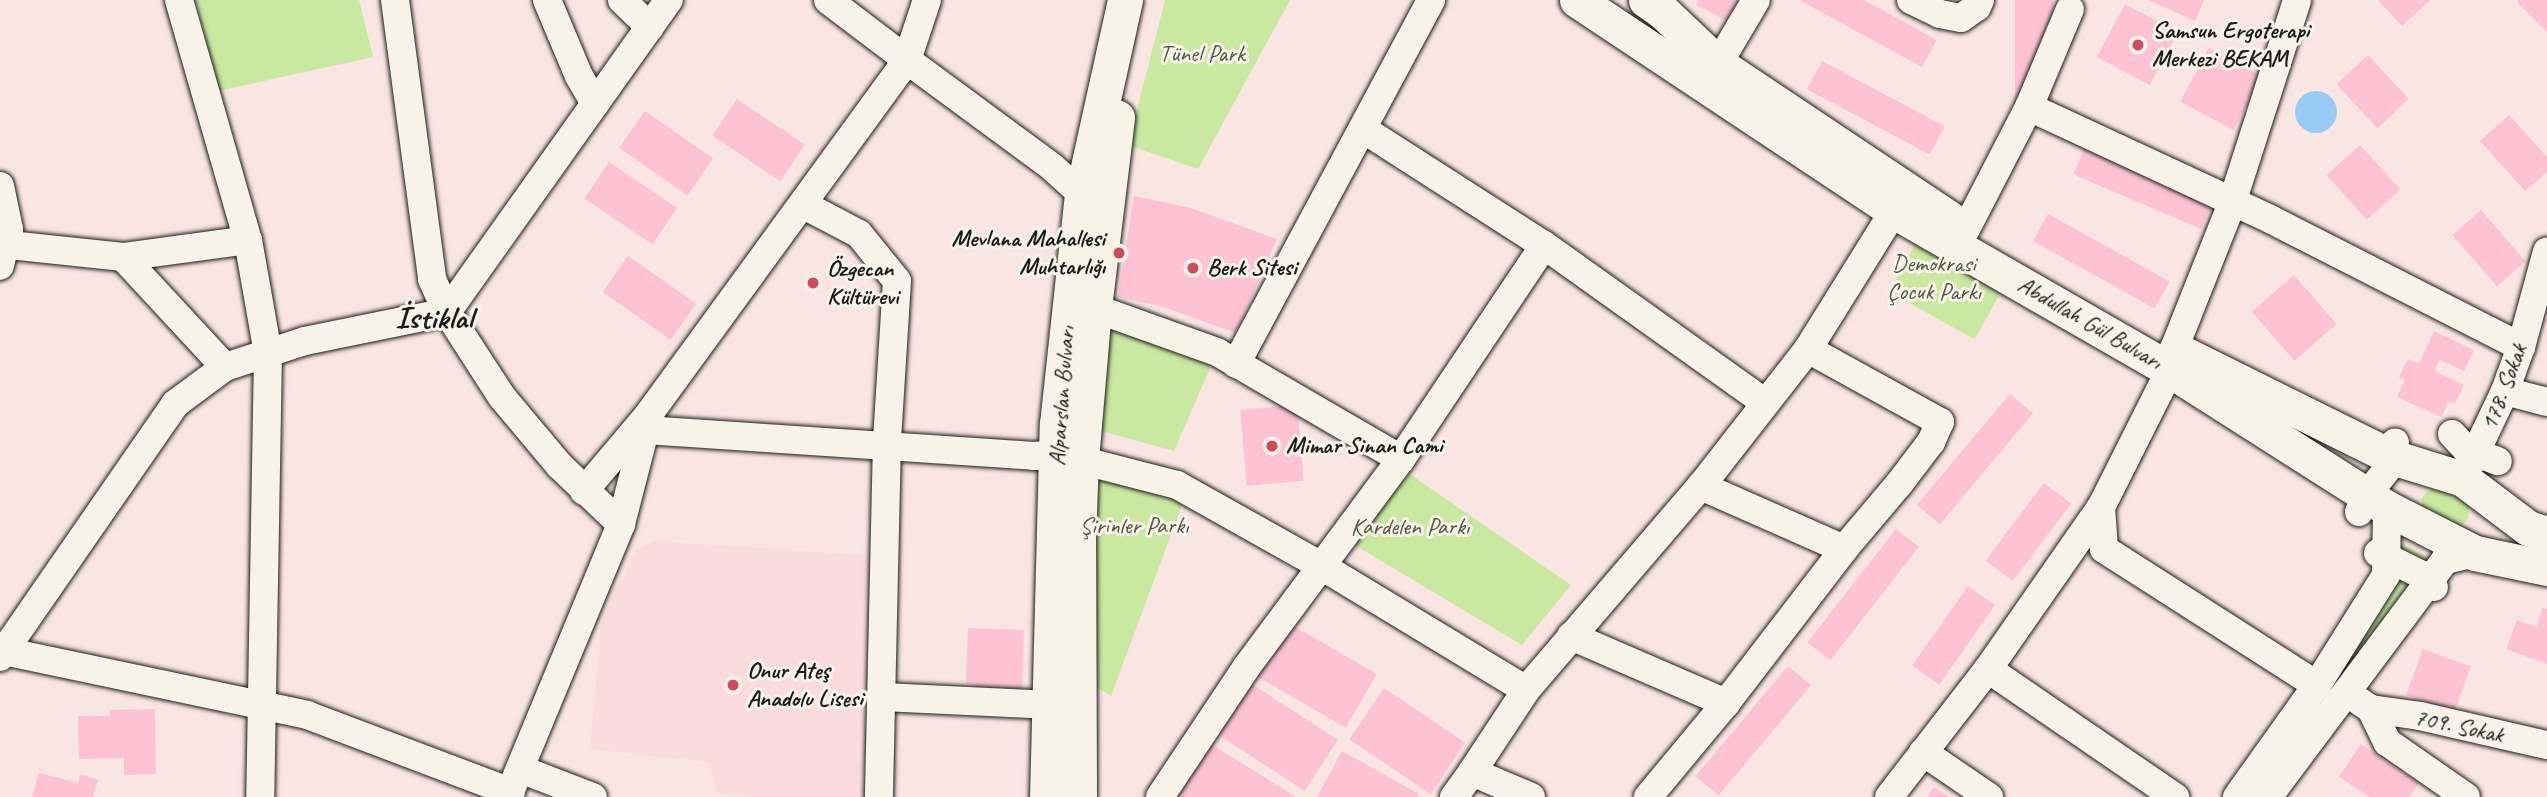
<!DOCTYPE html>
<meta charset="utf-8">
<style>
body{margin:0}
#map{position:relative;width:2547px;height:797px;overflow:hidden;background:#f9e5e2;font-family:Caveat,sans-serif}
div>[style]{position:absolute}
.built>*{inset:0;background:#fadbde}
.green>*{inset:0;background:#c9e8a0;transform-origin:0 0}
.water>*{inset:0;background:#97caf4}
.round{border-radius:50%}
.building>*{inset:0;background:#fdc3d5;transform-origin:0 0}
.roads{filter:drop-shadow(0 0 2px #1c1c1c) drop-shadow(0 0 2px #1c1c1c)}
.minor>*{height:28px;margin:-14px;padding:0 14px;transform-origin:14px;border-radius:14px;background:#f7f3e8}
.major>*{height:35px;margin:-17.5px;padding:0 17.5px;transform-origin:17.5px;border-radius:17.5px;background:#f7f3e8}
.dots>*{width:19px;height:19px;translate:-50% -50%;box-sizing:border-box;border:4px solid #f7f3e8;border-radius:50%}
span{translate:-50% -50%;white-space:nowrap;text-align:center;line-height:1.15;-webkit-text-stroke:6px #f7f3e8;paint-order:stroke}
.poi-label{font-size:24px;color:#1c1c1c;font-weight:700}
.left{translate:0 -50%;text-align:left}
.right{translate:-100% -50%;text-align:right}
.park-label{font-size:24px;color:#505944}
.street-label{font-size:24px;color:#1c1c1c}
.district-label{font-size:32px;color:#1c1c1c;font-weight:700}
</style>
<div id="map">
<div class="built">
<i style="clip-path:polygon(655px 541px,875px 556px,867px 797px,755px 797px,717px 793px,709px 762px,590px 749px,602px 620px,637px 549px)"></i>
</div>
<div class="green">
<i style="clip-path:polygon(196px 0,359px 0,373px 57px,218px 91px)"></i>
<i style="clip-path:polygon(1165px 0,1290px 0,1198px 169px,1128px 145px)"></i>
<i style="left:1921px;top:234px;width:98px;height:66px;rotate:29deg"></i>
<i style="clip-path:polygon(1107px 315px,1217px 352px,1174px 451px,1091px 428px)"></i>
<i style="clip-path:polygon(1398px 466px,1571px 585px,1522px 645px,1348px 541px)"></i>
<i style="clip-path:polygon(1098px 475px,1184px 500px,1111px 696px,1085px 680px)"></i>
<i style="clip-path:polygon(2439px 487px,2465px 499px,2469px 505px,2468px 519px,2458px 528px,2421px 511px,2422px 498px,2426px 492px)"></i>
<i style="clip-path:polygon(2403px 545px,2430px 558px,2250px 797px,2391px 588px)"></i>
</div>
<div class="water">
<i class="round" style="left:2295px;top:91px;width:42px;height:42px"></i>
</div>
<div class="building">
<i style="clip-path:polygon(1699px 0,1738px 0,1727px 21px,1696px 5px)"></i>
<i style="clip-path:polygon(1799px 0,1864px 0,1937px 40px,1922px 67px)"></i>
<i style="left:2015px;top:0;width:38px;height:113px"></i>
<i style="clip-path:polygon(2148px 0,2204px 0,2195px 21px)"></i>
<i style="clip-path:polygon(2378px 0,2430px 0,2402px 26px)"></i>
<i style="clip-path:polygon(2519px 0,2547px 0,2547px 32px,2517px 2px)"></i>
<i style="left:2125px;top:4px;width:60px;height:60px;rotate:28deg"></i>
<i style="left:2209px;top:48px;width:60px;height:61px;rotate:28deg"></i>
<i style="left:2368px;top:55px;width:60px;height:43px;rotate:47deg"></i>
<i style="left:1822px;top:61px;width:139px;height:32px;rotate:28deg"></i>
<i style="left:737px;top:99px;width:82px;height:44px;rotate:34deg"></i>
<i style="left:645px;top:111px;width:83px;height:45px;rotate:35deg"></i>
<i style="clip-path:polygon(2509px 115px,2547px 157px,2547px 172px,2525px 191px,2480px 141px)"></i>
<i style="left:2360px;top:145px;width:60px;height:45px;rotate:48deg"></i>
<i style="left:2085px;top:147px;width:139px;height:30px;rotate:23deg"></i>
<i style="left:609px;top:162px;width:82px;height:44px;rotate:34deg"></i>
<i style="clip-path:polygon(1134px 196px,1191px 208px,1277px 239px,1236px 333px,1163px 307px,1118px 297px)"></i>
<i style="left:2481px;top:210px;width:68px;height:38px;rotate:49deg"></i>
<i style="left:2048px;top:214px;width:139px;height:31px;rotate:29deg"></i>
<i style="left:628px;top:256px;width:83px;height:44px;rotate:35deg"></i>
<i style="left:2294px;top:275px;width:65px;height:56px;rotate:49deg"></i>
<i style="clip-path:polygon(2434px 331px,2474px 350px,2464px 371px,2440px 360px,2434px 371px,2464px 385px,2455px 404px,2449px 401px,2441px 417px,2397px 397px,2405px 380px,2399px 377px,2408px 359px,2419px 364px)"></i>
<i style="left:2010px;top:394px;width:30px;height:145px;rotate:40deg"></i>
<i style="left:1297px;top:405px;width:76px;height:57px;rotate:85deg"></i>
<i style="left:2044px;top:483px;width:34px;height:97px;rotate:37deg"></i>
<i style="left:1896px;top:529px;width:29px;height:144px;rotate:38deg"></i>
<i style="left:1968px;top:586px;width:33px;height:97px;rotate:35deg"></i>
<i style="clip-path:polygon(2543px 607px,2547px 609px,2547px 664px,2506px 649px,2517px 620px,2536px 627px)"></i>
<i style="left:1285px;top:621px;width:106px;height:62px;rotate:30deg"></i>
<i style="clip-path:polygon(968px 628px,1024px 630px,1022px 698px,975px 697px,975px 684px,966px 684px)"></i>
<i style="left:2423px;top:649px;width:51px;height:49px;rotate:20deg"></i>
<i style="left:1788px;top:666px;width:30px;height:144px;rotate:40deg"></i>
<i style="left:1249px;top:682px;width:106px;height:61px;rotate:33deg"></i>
<i style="left:1384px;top:688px;width:98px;height:62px;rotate:34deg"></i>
<i style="clip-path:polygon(155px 709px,156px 774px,124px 775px,124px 758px,79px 759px,78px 716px,110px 716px,110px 710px)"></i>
<i style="clip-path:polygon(1208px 742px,1296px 797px,1177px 797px)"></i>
<i style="clip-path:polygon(2361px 744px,2419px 783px,2409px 797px,2370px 797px,2339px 777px)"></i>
<i style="clip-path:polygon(1342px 751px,1419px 794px,1417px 797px,1317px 797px)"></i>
<i style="clip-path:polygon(39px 773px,78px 783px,80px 774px,98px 780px,93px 797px,32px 797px)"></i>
<i style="clip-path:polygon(1934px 787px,1949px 797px,1927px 797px)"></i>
</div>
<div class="roads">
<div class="minor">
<i style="left:179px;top:0;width:250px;rotate:74deg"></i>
<i style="left:248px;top:240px;width:115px;rotate:80deg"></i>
<i style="left:268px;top:353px;width:444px;rotate:91deg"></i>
<i style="left:395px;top:0;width:281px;rotate:82.4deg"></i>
<i style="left:432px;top:279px;width:36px;rotate:66deg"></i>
<i style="left:447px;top:312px;width:101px;rotate:57.1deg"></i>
<i style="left:502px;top:397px;width:90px;rotate:50deg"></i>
<i style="left:560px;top:466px;width:84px;rotate:43.6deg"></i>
<i style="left:547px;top:0;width:82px;rotate:67.2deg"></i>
<i style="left:579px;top:76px;width:32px;rotate:60deg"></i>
<i style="left:622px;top:0;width:39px;rotate:44deg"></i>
<i style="left:828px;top:0;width:99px;rotate:37.2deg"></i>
<i style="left:907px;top:60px;width:63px;rotate:-71.6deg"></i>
<i style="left:1911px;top:0;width:32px;rotate:26deg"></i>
<i style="left:1940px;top:14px;width:21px;rotate:11deg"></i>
<i style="left:1961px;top:18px;width:19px;rotate:-35deg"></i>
<i style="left:1977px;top:7px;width:8px;rotate:-67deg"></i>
<i style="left:1718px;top:64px;width:74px;rotate:-59.3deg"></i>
<i style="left:2029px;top:107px;width:266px;rotate:24.9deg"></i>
<i style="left:2270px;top:219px;width:282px;rotate:27deg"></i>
<i style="left:1363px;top:129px;width:215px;rotate:32.7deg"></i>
<i style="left:1544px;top:245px;width:270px;rotate:35.5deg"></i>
<i style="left:0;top:186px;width:44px;rotate:78.2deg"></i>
<i style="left:9px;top:229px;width:38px;rotate:104deg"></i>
<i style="left:804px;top:205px;width:62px;rotate:27.8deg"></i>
<i style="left:859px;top:234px;width:60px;rotate:51deg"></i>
<i style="left:897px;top:281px;width:159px;rotate:93.6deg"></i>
<i style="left:887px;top:440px;width:357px;rotate:91.3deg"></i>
<i style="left:1966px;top:229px;width:137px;rotate:-62.7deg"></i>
<i style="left:2029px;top:107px;width:106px;rotate:-67.3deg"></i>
<i style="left:0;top:244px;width:124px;rotate:6deg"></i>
<i style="left:123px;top:257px;width:126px;rotate:-7.7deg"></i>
<i style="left:123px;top:257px;width:150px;rotate:47.2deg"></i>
<i style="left:1075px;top:305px;width:19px;rotate:9deg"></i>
<i style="left:1094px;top:308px;width:131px;rotate:19.7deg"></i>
<i style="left:1217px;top:352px;width:213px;rotate:30.2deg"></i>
<i style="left:1401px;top:459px;width:260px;rotate:126.6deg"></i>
<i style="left:1246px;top:668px;width:155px;rotate:123.7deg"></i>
<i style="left:2174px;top:349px;width:157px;rotate:-68.3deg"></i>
<i style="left:2232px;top:203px;width:213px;rotate:-72.2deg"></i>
<i style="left:1236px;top:364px;width:413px;rotate:-61.8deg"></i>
<i style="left:2170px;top:370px;width:153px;rotate:116.7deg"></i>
<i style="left:2101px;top:507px;width:42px;rotate:85.9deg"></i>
<i style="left:2104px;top:549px;width:253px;rotate:32.6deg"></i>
<i style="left:2505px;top:391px;width:43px;rotate:14.7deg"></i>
<i style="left:645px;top:430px;width:390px;rotate:3.8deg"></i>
<i style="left:1034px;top:456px;width:23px;rotate:-5deg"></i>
<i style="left:1057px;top:454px;width:124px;rotate:14.5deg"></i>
<i style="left:1177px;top:485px;width:167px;rotate:29.3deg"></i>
<i style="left:1323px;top:567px;width:237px;rotate:31.2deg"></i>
<i style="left:2452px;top:434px;width:21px;rotate:47deg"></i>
<i style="left:2466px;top:449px;width:34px;rotate:21deg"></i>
<i style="left:1401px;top:459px;width:257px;rotate:-56.2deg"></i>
<i style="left:2463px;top:479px;width:98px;rotate:-64.5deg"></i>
<i style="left:2505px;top:391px;width:47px;rotate:-70deg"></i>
<i style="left:2521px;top:347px;width:99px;rotate:-74.8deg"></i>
<i style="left:1701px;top:486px;width:156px;rotate:23.8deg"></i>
<i style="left:584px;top:491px;width:101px;rotate:-49.8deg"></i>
<i style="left:649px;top:414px;width:438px;rotate:-53.9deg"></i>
<i style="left:907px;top:60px;width:180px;rotate:36.4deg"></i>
<i style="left:1052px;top:167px;width:40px;rotate:42deg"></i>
<i style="left:2359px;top:512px;width:19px;rotate:-65deg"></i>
<i style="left:2367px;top:495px;width:37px;rotate:-52deg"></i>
<i style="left:2390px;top:466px;width:24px;rotate:-78deg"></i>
<i style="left:2378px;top:553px;width:47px;rotate:26.6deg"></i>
<i style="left:2420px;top:574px;width:19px;rotate:43deg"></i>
<i style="left:1571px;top:636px;width:169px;rotate:23.4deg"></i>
<i style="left:4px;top:651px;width:310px;rotate:11.9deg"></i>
<i style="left:307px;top:715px;width:218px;rotate:20.7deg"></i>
<i style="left:0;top:657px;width:308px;rotate:-55.3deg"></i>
<i style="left:175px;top:404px;width:62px;rotate:-36.5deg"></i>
<i style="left:225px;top:367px;width:84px;rotate:-18deg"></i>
<i style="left:305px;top:341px;width:145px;rotate:-11.5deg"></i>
<i style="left:447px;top:312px;width:383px;rotate:-54.6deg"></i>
<i style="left:1988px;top:669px;width:227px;rotate:34.4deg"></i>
<i style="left:881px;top:697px;width:168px;rotate:2.7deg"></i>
<i style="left:2359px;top:701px;width:14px;rotate:34deg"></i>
<i style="left:2371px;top:709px;width:37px;rotate:64deg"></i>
<i style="left:2387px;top:742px;width:96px;rotate:34.8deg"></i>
<i style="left:2371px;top:709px;width:49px;rotate:8.1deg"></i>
<i style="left:2420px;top:716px;width:130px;rotate:12.9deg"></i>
<i style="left:1923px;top:752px;width:80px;rotate:34.3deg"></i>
<i style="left:520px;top:769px;width:78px;rotate:21deg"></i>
<i style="left:508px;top:797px;width:295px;rotate:-67.5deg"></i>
<i style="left:621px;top:524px;width:104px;rotate:-75.6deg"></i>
<i style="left:1454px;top:797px;width:31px;rotate:-54deg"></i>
<i style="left:1531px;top:797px;width:64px;rotate:-157deg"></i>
<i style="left:1472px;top:772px;width:98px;rotate:-56.6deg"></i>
<i style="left:1526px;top:690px;width:269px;rotate:-49.4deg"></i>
<i style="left:1701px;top:486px;width:174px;rotate:-52deg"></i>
<i style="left:1808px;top:349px;width:163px;rotate:-58.1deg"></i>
<i style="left:1648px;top:797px;width:122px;rotate:-50.3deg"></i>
<i style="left:1726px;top:703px;width:194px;rotate:-52.5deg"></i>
<i style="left:1844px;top:549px;width:85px;rotate:-49.8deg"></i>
<i style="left:1899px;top:484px;width:53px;rotate:-52.7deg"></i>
<i style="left:1931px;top:442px;width:22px;rotate:-66deg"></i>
<i style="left:1940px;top:422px;width:151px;rotate:-151.1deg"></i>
<i style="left:1889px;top:797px;width:162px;rotate:-52.3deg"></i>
<i style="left:1988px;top:669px;width:198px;rotate:-55.1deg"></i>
<i style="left:2237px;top:797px;width:138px;rotate:-54.5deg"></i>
<i style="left:2317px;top:685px;width:130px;rotate:-57.9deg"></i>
<i style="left:2386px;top:575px;width:67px;rotate:-89.1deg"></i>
<i style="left:2268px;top:797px;width:296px;rotate:-53.2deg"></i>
<i style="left:2445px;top:560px;width:31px;rotate:-13deg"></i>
</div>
<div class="major">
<i style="left:1577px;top:0;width:381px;rotate:33.6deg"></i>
<i style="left:1894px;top:211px;width:319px;rotate:29.9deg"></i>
<i style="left:2170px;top:370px;width:257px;rotate:32.5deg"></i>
<i style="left:2387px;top:508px;width:99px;rotate:27.1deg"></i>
<i style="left:2475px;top:553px;width:74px;rotate:11.8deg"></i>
<i style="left:1646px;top:0;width:19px;rotate:35deg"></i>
<i style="left:1662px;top:11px;width:77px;rotate:43.4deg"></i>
<i style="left:1718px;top:64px;width:278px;rotate:33.7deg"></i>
<i style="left:2176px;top:350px;width:241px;rotate:26.4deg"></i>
<i style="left:2392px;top:457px;width:74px;rotate:17.2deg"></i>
<i style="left:2463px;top:479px;width:81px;rotate:37deg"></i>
<i style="left:2528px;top:528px;width:20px;rotate:18deg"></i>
<i style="left:1047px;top:797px;width:373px;rotate:-88.5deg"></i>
<i style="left:1057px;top:424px;width:231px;rotate:-83.8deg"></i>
<i style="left:1082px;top:194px;width:199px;rotate:-77.5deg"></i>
<i style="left:1079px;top:797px;width:257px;rotate:-90.2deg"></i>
<i style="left:1078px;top:540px;width:80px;rotate:-87.9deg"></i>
<i style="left:1081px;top:460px;width:153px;rotate:-85.1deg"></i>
<i style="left:1094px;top:308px;width:192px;rotate:-83.1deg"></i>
</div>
</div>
<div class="dots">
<i style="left:2138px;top:45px;background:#d1495b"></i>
<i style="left:1119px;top:253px;background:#d1495b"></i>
<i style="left:1193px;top:268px;background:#d1495b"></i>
<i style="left:813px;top:283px;background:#d1495b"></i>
<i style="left:1272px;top:446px;background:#d1495b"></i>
<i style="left:733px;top:685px;background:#d1495b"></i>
</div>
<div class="poi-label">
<span class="left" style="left:2152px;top:45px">Samsun Ergoterapi<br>Merkezi BEKAM</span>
<span class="right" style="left:1105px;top:253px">Mevlana Mahallesi<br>Muhtarlığı</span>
<span class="left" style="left:1207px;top:268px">Berk Sitesi</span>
<span class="left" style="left:827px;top:283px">Özgecan<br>Kültürevi</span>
<span class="left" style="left:1286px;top:446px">Mimar Sinan Cami</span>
<span class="left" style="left:747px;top:685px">Onur Ateş<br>Anadolu Lisesi</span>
</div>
<div class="park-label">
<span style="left:1202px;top:54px">Tünel Park</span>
<span style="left:1934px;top:278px">Demokrasi<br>Çocuk Parkı</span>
<span style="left:1134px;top:526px">Şirinler Parkı</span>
<span style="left:1410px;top:527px">Kardelen Parkı</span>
</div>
<div class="street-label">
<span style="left:2090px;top:323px;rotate:30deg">Abdullah Gül Bulvarı</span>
<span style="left:2504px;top:387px;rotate:-69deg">178. Sokak</span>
<span style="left:1062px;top:396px;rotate:-86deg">Alparslan Bulvarı</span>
<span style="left:2459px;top:726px;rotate:12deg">709. Sokak</span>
</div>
<div class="district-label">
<span style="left:434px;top:318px">İstiklal</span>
</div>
</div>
